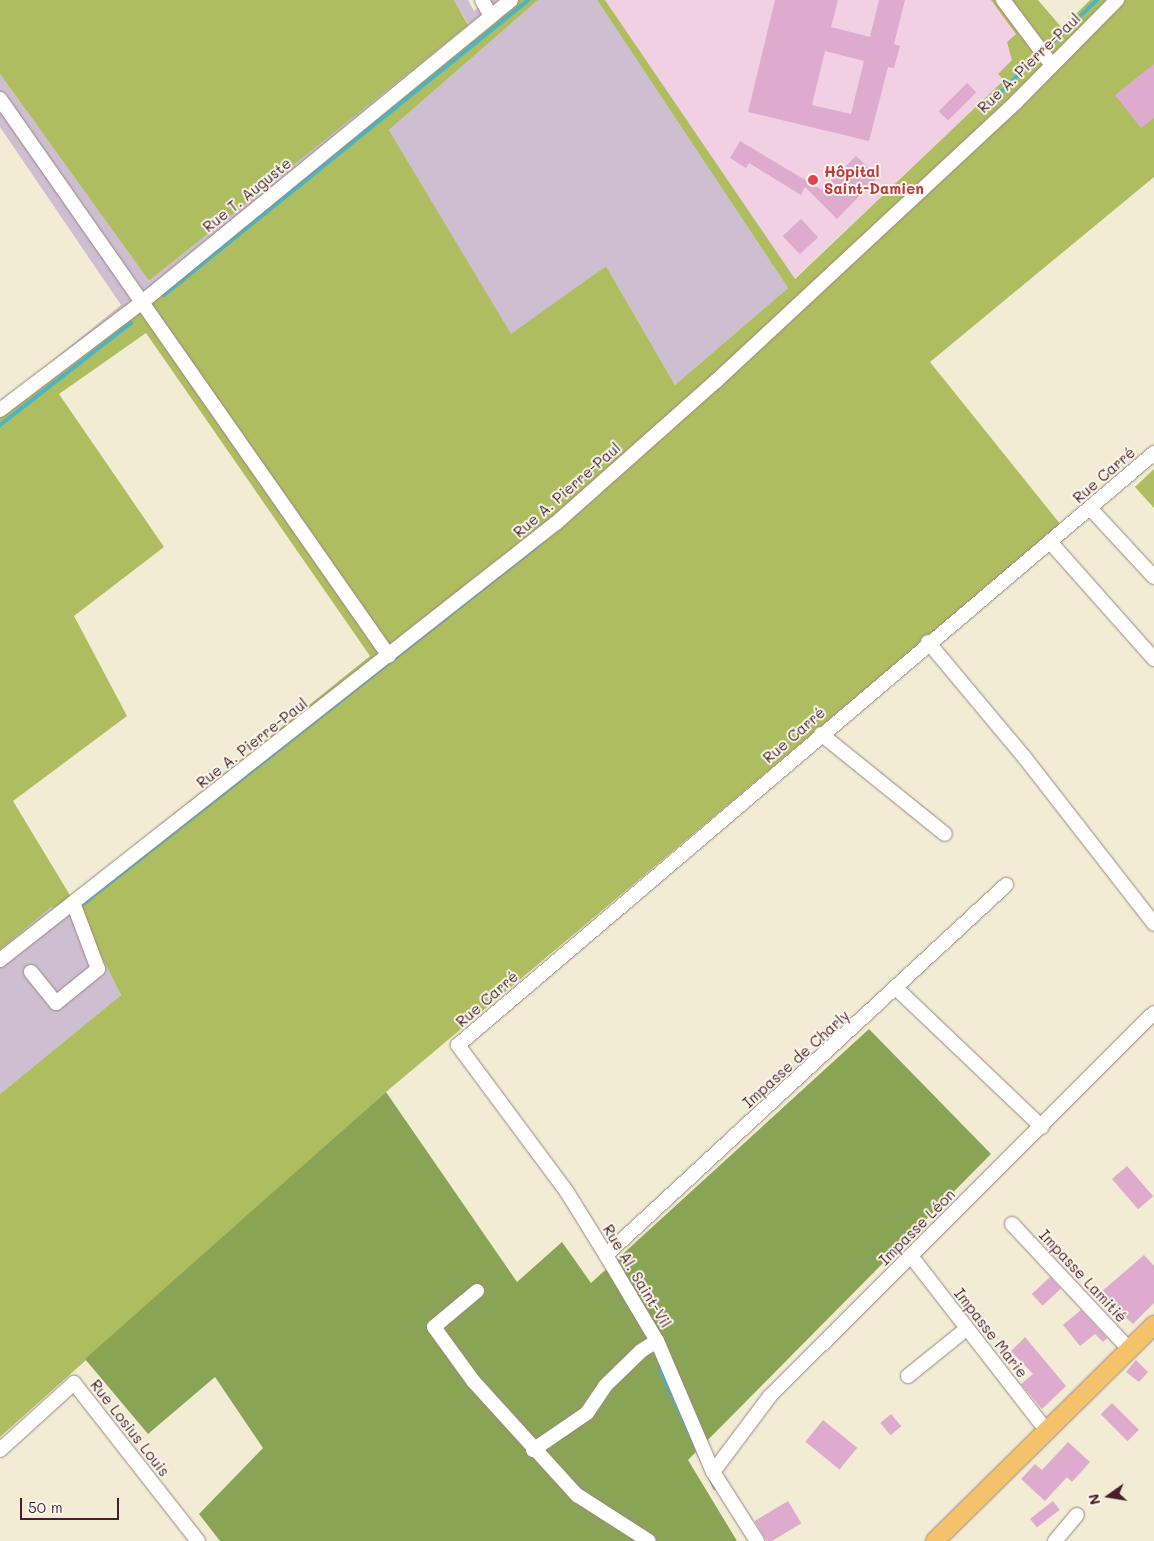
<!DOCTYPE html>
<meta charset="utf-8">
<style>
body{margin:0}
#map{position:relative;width:1154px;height:1541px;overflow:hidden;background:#f2ecd4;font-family:Mali,sans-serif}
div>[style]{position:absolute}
.built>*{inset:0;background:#f1d0e3}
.industrial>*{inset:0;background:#cebed1}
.green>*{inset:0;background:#aebd60}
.forest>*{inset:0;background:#8aa456}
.stream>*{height:4px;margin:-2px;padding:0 2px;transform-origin:2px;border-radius:2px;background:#49b5c5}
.building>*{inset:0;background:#deabcf;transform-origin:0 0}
.roads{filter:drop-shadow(0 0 1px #9e8680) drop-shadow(0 0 1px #9e8680)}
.minor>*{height:14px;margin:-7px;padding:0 7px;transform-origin:7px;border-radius:7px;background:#fff}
.major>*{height:18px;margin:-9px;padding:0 9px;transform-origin:9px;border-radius:9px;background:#f3c26a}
.dots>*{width:14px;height:14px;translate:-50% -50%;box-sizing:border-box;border:2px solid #fbf7ec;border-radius:50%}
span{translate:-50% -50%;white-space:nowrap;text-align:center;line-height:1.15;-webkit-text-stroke:4px #fbf7ec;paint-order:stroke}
.street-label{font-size:15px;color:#4a1f2b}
.health-label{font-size:15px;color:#be3a42;font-weight:700}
.left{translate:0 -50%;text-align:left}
.north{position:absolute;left:1084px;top:1471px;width:50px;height:50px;-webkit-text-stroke:4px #fbf7ec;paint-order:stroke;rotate:257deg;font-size:14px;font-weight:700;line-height:20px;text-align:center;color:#4a1f2b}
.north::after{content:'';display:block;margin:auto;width:18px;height:22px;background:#4a1f2b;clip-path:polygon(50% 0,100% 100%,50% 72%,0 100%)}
.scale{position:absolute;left:20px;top:1498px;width:99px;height:22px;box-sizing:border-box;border:2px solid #4a1f2b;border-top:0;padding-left:6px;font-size:15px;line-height:18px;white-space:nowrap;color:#4a1f2b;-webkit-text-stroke:4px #fbf7ec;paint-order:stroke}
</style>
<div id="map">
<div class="built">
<i style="clip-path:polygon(605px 0,991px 0,1016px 34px,1007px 42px,1013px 59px,1004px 80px,794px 279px)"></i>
</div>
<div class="industrial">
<i style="clip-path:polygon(454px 0,468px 0,474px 11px,487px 0,501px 0,309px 165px,0 403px,121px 305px,0 127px,0 74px,149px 281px,468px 24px)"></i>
<i style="clip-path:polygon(538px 0,597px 0,788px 288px,675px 385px,606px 266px,511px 335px,389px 130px)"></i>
<i style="clip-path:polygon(51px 907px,65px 907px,90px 934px,121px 995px,0 1094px,0 950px)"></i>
</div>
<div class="green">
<i style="clip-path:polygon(0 0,454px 0,468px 25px,149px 281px,0 74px)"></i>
<i style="clip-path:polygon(evenodd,501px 0,538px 0,389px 130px,511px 334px,606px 266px,675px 385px,788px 288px,597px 0,605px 0,795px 279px,1004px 80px,998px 74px,1012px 60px,1007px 42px,1016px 34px,991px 0,1038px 0,1062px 28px,1090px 0,1154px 0,1154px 177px,930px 362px,1061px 525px,386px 1092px,0 1437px,0 1094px,121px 995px,90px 934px,65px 907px,51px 907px,0 950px,0 403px,309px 165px,501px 0,146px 333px,370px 656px,71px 897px,13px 801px,127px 716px,74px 616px,164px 547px,59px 394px,146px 333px)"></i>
<i style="clip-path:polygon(1154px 469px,1154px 508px,1135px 487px)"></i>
</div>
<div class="forest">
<i style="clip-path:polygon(869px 1029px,991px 1154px,688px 1460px,737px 1541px,220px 1541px,199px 1514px,263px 1448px,215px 1377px,148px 1434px,85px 1359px,386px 1092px,517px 1282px,562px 1242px,591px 1283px)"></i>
</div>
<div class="stream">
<i style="left:1053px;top:42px;width:61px;rotate:-43.7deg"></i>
<i style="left:1002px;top:91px;width:38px;rotate:-45deg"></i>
<i style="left:164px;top:295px;width:469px;rotate:-39deg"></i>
<i style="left:0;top:425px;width:166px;rotate:-37.9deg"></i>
<i style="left:83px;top:904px;width:585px;rotate:-38.26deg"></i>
<i style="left:660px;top:1370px;width:130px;rotate:65deg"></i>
</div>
<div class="building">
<i style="clip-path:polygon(evenodd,775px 0,838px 0,831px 27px,870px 37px,879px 0,905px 0,894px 44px,900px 46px,894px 68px,888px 67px,869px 141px,748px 112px,775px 0,825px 51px,864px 61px,851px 114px,812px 105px,825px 51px)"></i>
<i style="clip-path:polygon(1154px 64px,1154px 118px,1141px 128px,1115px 95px)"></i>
<i style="left:967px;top:83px;width:13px;height:40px;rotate:45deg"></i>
<i style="clip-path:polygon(740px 141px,822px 190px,856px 156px,878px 177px,837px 219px,805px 187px,801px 195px,749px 163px,746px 168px,730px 158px)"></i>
<i style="left:801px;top:219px;width:25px;height:25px;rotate:47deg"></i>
<i style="left:1127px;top:1166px;width:40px;height:20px;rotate:49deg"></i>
<i style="clip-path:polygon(1144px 1255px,1154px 1266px,1154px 1303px,1133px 1324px,1100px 1293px)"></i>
<i style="left:1050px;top:1277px;width:16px;height:25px;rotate:47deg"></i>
<i style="clip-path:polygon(1081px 1310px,1107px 1338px,1103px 1342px,1095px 1334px,1080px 1346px,1063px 1325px)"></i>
<i style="clip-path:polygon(1025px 1337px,1066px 1386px,1042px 1409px,1021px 1384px,1033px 1374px,1011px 1351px)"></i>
<i style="clip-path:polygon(1136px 1360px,1148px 1372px,1139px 1382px,1126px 1372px)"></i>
<i style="left:1112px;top:1403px;width:38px;height:16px;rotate:45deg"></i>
<i style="left:891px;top:1414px;width:16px;height:14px;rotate:50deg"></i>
<i style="left:823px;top:1420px;width:44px;height:28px;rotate:39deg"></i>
<i style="clip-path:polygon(1068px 1442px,1090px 1462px,1072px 1482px,1067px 1477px,1045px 1501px,1021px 1479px,1035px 1464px,1042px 1470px)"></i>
<i style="left:788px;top:1501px;width:26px;height:39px;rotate:59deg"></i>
<i style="left:1053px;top:1501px;width:11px;height:29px;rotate:52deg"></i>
</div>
<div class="roads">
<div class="minor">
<i style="left:482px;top:0;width:18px;rotate:61deg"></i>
<i style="left:1003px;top:0;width:80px;rotate:53.1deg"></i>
<i style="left:0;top:99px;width:679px;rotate:55.07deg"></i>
<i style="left:0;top:410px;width:177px;rotate:-37.2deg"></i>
<i style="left:141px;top:303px;width:478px;rotate:-39.3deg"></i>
<i style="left:1090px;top:508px;width:94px;rotate:47.2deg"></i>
<i style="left:1051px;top:543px;width:155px;rotate:48.4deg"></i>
<i style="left:928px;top:642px;width:151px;rotate:50.1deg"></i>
<i style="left:1025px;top:758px;width:210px;rotate:52.1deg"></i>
<i style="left:821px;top:734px;width:159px;rotate:38.9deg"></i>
<i style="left:0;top:960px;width:707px;rotate:-38.17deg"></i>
<i style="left:556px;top:523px;width:214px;rotate:-41.6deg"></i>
<i style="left:716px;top:381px;width:410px;rotate:-42.9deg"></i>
<i style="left:1016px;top:102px;width:144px;rotate:-45.3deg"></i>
<i style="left:31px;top:972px;width:40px;rotate:51deg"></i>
<i style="left:56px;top:1003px;width:54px;rotate:-39deg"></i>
<i style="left:98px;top:969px;width:68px;rotate:-110.6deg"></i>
<i style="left:897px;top:989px;width:200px;rotate:43.6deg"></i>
<i style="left:1012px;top:1224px;width:173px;rotate:46.9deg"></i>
<i style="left:606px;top:1255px;width:545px;rotate:-42.77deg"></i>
<i style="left:911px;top:1256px;width:220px;rotate:52.2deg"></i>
<i style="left:477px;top:1291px;width:56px;rotate:140.1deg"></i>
<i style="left:434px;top:1327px;width:68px;rotate:54deg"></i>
<i style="left:474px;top:1382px;width:153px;rotate:47.7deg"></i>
<i style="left:577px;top:1495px;width:85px;rotate:32.6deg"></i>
<i style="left:908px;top:1376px;width:73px;rotate:-38.9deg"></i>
<i style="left:0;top:1450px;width:100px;rotate:-42.2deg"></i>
<i style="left:74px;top:1383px;width:201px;rotate:51.9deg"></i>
<i style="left:533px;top:1450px;width:65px;rotate:-34.4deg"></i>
<i style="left:587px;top:1413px;width:32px;rotate:-56deg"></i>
<i style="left:605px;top:1386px;width:50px;rotate:-44.2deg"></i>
<i style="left:641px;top:1351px;width:19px;rotate:-32deg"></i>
<i style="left:713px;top:1472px;width:95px;rotate:-53.1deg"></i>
<i style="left:770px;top:1396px;width:542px;rotate:-44.93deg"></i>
<i style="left:757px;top:1541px;width:82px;rotate:-122.5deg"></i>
<i style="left:713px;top:1472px;width:142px;rotate:-113.1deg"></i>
<i style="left:657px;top:1341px;width:100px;rotate:-120.7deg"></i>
<i style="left:606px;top:1255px;width:74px;rotate:-121.8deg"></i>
<i style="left:567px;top:1192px;width:183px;rotate:-126.6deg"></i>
<i style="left:458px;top:1045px;width:914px;rotate:-40.38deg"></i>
<i style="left:1055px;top:1541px;width:34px;rotate:-50deg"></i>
</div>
<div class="major">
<i style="left:935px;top:1541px;width:308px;rotate:-44.6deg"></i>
</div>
</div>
<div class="dots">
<i style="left:813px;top:180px;background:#e0444e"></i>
</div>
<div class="street-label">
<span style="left:1029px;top:63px;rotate:-44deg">Rue A. Pierre-Paul</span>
<span style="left:247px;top:195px;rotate:-39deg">Rue T. Auguste</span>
<span style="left:1104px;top:475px;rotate:-41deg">Rue Carré</span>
<span style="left:567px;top:490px;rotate:-41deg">Rue A. Pierre-Paul</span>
<span style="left:794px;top:735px;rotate:-41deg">Rue Carré</span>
<span style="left:252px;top:743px;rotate:-38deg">Rue A. Pierre-Paul</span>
<span style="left:487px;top:999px;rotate:-41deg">Rue Carré</span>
<span style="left:796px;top:1059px;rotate:-42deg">Impasse de Charly</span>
<span style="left:917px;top:1227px;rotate:-45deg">Impasse Léon</span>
<span style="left:637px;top:1276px;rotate:59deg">Rue Al. Saint-Vil</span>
<span style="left:1083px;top:1276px;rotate:47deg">Impasse Lamitié</span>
<span style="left:991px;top:1333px;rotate:52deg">Impasse Marie</span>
<span style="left:130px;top:1428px;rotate:52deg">Rue Losius Louis</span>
</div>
<div class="health-label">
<span class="left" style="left:824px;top:180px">Hôpital<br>Saint-Damien</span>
</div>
<div class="north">N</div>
<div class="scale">50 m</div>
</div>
